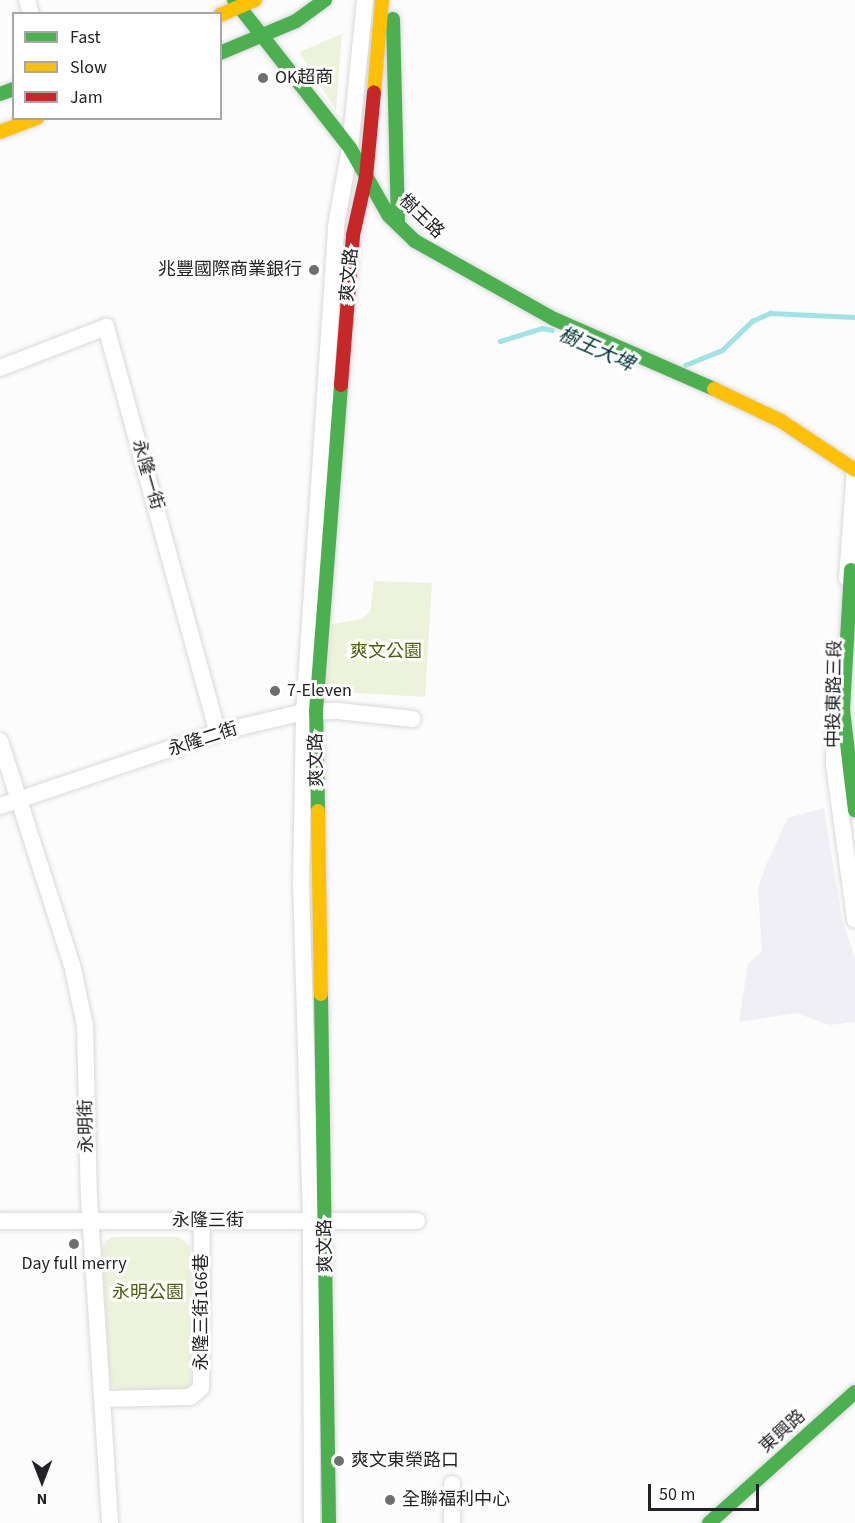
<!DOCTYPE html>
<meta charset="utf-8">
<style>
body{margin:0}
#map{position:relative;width:855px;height:1523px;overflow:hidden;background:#fcfcfc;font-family:"Source Sans 3","Noto Sans TC",sans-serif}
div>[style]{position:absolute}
.built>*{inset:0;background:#efeff5}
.green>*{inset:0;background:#edf3db}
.stream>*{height:4.5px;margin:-2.25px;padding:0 2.25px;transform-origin:2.25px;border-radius:2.25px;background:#a1e2e6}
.roads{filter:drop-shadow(0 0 2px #d9d9dc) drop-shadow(0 0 2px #d9d9dc)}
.street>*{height:16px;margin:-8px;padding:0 8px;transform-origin:8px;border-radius:8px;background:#fff}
.fast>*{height:14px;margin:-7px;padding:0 7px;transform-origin:7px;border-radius:7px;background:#4caf50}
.slow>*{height:14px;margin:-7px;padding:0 7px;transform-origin:7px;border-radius:7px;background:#ffc107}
.jam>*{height:14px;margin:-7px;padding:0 7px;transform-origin:7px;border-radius:7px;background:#c62828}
.dots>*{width:16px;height:16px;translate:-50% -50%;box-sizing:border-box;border:3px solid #fff;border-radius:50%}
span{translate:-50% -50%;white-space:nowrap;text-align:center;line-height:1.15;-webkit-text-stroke:6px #fff;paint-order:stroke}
.poi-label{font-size:18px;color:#232327}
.left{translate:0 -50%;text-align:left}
.right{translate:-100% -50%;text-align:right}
.street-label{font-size:18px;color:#232327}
.park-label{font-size:18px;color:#4f5b11}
.water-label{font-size:20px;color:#013134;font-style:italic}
.legend{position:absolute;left:12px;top:12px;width:210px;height:108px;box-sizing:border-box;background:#fff;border:2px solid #a7a7a9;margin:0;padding:8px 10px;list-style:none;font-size:18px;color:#232327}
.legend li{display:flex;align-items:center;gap:12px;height:30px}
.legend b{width:30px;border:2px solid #a7a7a9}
.north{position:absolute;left:12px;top:1451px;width:60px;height:60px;-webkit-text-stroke:4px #fff;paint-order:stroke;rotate:180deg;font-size:16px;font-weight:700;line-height:24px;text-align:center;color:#232327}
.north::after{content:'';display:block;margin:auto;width:21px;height:27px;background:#232327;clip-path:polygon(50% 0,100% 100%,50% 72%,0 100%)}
.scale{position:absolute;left:648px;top:1484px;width:111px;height:27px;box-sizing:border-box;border:3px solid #232327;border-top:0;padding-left:8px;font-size:18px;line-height:21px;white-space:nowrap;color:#232327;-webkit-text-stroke:4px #fff;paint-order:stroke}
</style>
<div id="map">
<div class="built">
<i style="clip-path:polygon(824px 808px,842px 919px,855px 959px,855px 1022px,830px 1025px,796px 1013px,739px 1022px,748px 964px,762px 951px,758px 889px,765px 867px,788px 818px)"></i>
</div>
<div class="green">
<i style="clip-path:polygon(342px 34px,336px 110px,299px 52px)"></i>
<i style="clip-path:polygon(374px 581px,432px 583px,425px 697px,324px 691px,332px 624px,361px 619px,370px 612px)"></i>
<i style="clip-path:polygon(113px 1237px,179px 1237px,190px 1246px,191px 1389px,121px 1393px,110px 1384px,102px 1250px,106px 1241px)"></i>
</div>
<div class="stream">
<i style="left:500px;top:341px;width:44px;rotate:-17.2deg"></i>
<i style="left:542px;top:328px;width:10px;rotate:11deg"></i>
<i style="left:685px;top:365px;width:40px;rotate:-22deg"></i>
<i style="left:722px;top:350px;width:42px;rotate:-44deg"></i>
<i style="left:752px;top:321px;width:20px;rotate:-24deg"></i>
<i style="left:770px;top:313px;width:85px;rotate:2.7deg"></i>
</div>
<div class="roads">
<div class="street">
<i style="left:27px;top:0;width:15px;rotate:74deg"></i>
<i style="left:0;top:368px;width:114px;rotate:-21.1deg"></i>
<i style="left:106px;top:327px;width:421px;rotate:74.6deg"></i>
<i style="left:847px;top:578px;width:109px;rotate:-85.8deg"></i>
<i style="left:835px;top:731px;width:33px;rotate:92deg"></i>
<i style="left:834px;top:764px;width:157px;rotate:82.3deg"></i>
<i style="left:0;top:741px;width:239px;rotate:72.2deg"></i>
<i style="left:73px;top:969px;width:58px;rotate:78.1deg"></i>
<i style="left:85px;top:1026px;width:171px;rotate:88.7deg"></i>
<i style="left:89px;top:1197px;width:327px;rotate:86.3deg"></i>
<i style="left:0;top:806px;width:232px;rotate:-18.6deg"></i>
<i style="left:220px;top:732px;width:86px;rotate:-13.4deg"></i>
<i style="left:304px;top:712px;width:34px;rotate:-2deg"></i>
<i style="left:338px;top:711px;width:75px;rotate:6.1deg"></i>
<i style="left:0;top:1221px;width:417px"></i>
<i style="left:103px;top:1399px;width:87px;rotate:-1.3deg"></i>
<i style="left:190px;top:1397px;width:14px;rotate:-39deg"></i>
<i style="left:201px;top:1388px;width:166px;rotate:-89.7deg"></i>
<i style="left:312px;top:1523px;width:303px;rotate:-90.2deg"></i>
<i style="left:311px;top:1220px;width:334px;rotate:-91.7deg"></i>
<i style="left:301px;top:886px;width:174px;rotate:-89deg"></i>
<i style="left:304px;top:712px;width:487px;rotate:-86.2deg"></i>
<i style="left:336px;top:226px;width:79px;rotate:-79.8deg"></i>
<i style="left:350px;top:148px;width:149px;rotate:-84.2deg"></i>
<i style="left:452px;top:1523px;width:39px;rotate:-90deg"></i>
</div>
<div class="fast">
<i style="left:234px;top:0;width:188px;rotate:51.9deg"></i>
<i style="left:350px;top:148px;width:78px;rotate:60.2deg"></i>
<i style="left:389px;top:216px;width:36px;rotate:44deg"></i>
<i style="left:415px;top:241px;width:159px;rotate:29.3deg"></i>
<i style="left:554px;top:319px;width:175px;rotate:23.6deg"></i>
<i style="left:393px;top:19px;width:204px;rotate:88.6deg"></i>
<i style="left:220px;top:53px;width:82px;rotate:-22.8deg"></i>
<i style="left:296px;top:21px;width:36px;rotate:-36deg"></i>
<i style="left:0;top:94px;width:15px;rotate:-20deg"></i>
<i style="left:851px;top:570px;width:140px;rotate:93.3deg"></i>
<i style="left:843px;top:710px;width:101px;rotate:83.2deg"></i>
<i style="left:318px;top:811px;width:100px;rotate:-91.1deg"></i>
<i style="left:316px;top:711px;width:327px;rotate:-85.6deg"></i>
<i style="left:321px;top:994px;width:529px;rotate:89.13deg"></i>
<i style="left:709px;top:1523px;width:196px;rotate:-41.9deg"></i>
</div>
<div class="slow">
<i style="left:220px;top:15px;width:38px;rotate:-23deg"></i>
<i style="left:374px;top:92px;width:92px;rotate:-85deg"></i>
<i style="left:0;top:132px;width:40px;rotate:-21deg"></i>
<i style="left:714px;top:389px;width:74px;rotate:25.5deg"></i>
<i style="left:781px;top:421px;width:89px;rotate:33.5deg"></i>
<i style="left:318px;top:811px;width:183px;rotate:89.1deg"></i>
</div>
<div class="jam">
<i style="left:341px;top:385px;width:150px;rotate:-85.4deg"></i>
<i style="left:353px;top:235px;width:59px;rotate:-77.4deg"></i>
<i style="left:366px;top:177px;width:85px;rotate:-84.6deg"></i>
</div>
</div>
<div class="dots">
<i style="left:263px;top:78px;background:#6f6f72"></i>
<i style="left:314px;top:270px;background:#6f6f72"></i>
<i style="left:275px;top:691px;background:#6f6f72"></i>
<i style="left:74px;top:1244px;background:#6f6f72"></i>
<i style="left:339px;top:1461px;background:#6f6f72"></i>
<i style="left:390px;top:1500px;background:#6f6f72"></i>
</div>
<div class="poi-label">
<span class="left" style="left:275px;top:78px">OK超商</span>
<span class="right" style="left:302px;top:270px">兆豐國際商業銀行</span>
<span class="left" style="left:287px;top:691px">7-Eleven</span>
<span style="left:74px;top:1264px">Day full merry</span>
<span class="left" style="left:351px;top:1461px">爽文東榮路口</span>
<span class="left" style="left:402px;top:1500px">全聯福利中心</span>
</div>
<div class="street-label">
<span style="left:421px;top:217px;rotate:44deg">樹王路</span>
<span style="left:350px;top:275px;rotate:-85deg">爽文路</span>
<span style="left:147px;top:475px;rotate:74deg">永隆一街</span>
<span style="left:835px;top:694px;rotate:-89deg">中投東路三段</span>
<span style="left:203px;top:740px;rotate:-18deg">永隆二街</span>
<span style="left:317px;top:760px;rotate:-91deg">爽文路</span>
<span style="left:87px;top:1126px;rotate:-91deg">永明街</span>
<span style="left:208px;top:1221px">永隆三街</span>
<span style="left:326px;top:1246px;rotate:-91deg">爽文路</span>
<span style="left:202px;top:1312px;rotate:-90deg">永隆三街166巷</span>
<span style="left:783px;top:1432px;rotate:-42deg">東興路</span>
</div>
<div class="park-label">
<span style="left:386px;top:652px">爽文公園</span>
<span style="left:148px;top:1293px">永明公園</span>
</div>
<div class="water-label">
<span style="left:596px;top:350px;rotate:24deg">樹王大埤</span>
</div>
<ul class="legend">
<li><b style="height:8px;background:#4caf50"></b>Fast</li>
<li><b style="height:8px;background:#ffc107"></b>Slow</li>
<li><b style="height:8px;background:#c62828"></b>Jam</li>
</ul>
<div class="north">N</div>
<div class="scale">50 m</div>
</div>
